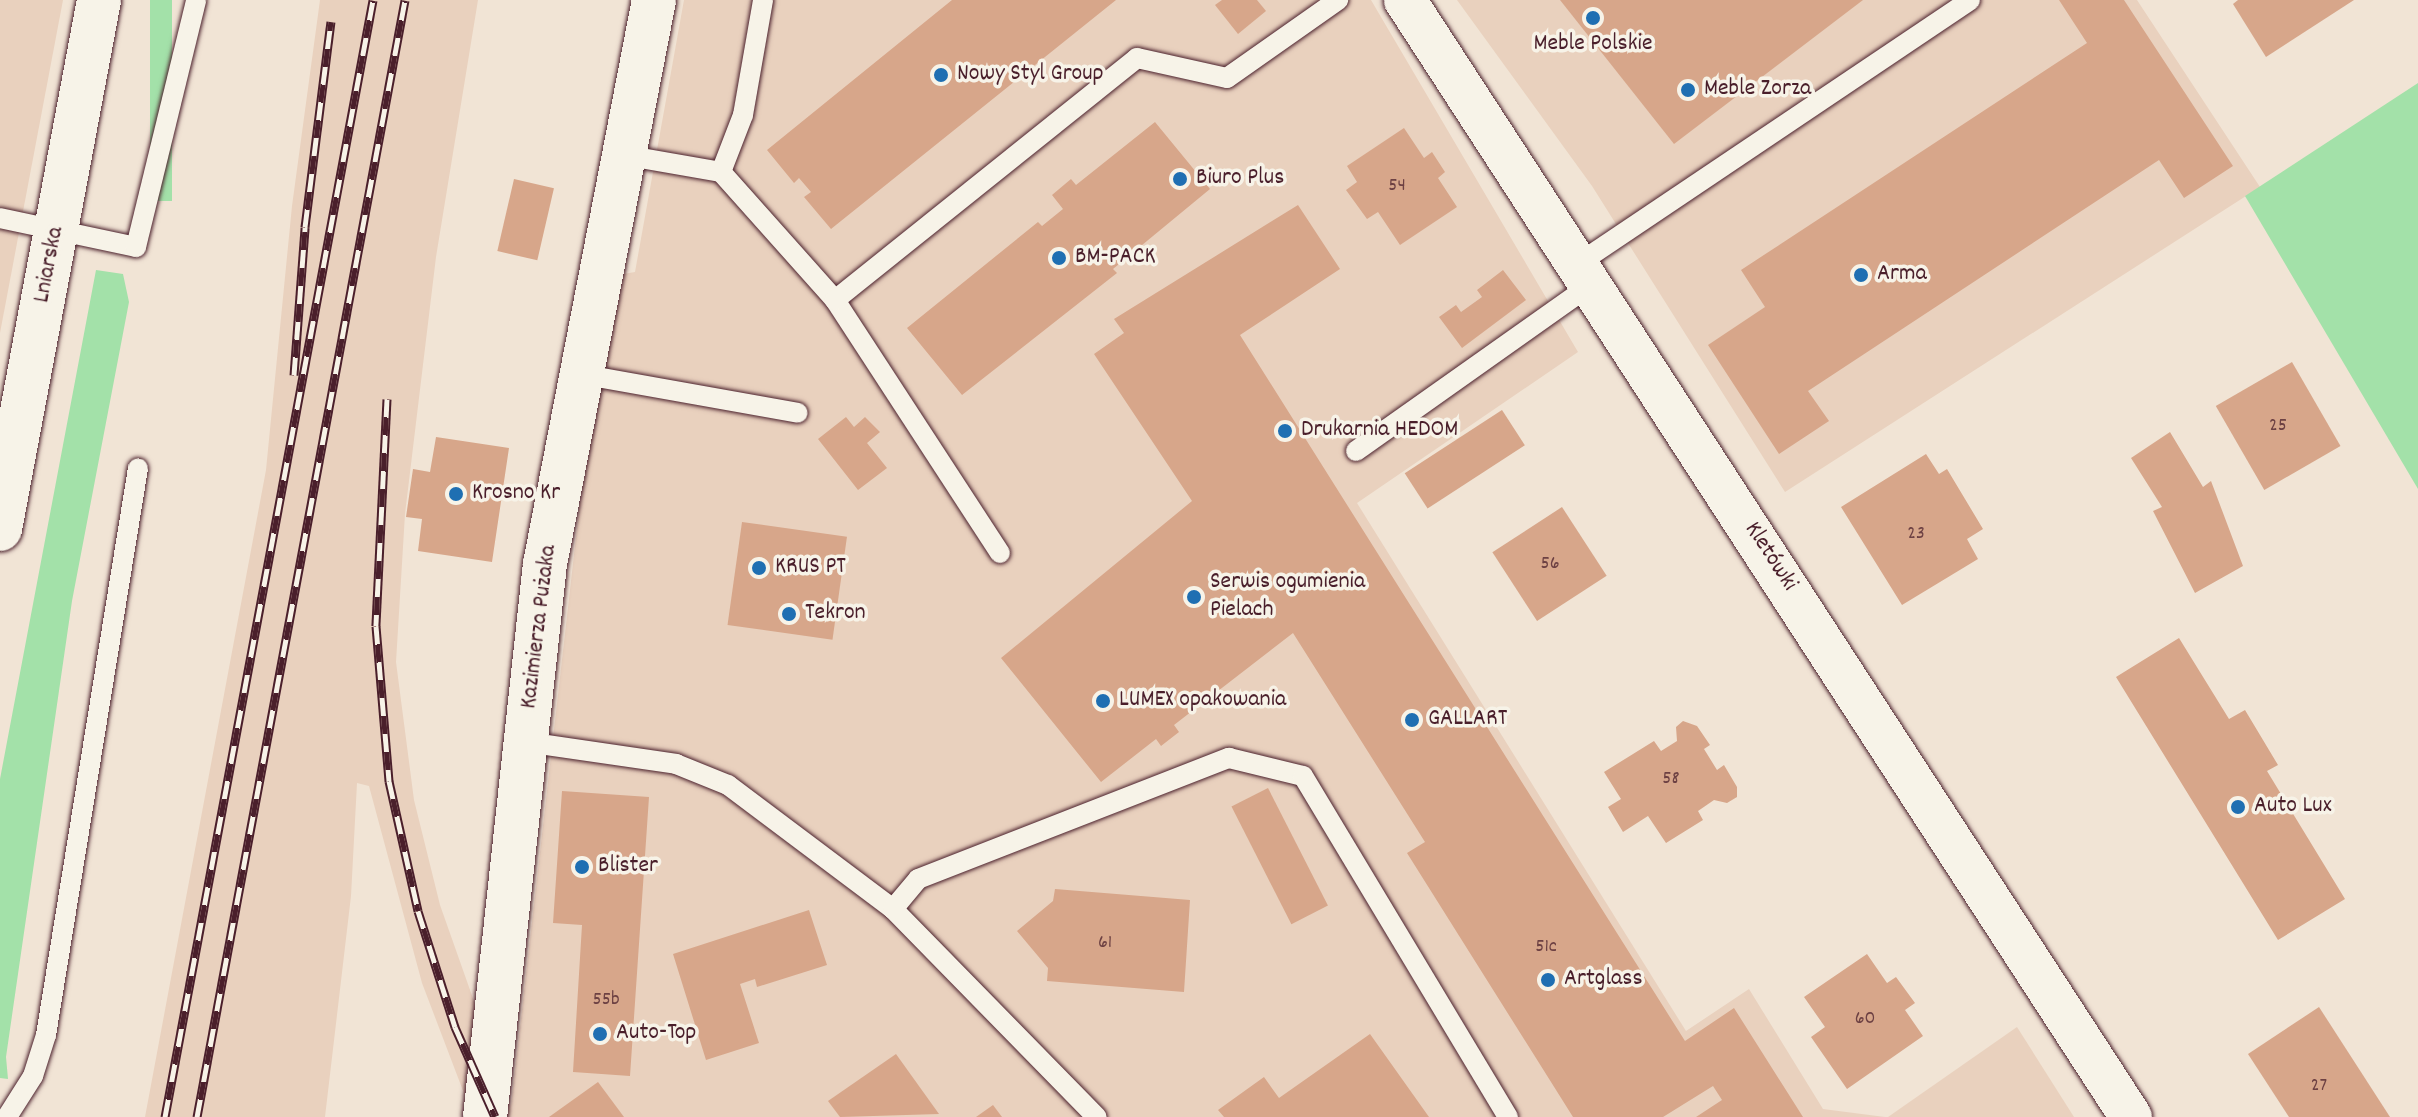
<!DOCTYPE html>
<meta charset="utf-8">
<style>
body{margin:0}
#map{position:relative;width:2418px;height:1117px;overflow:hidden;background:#f1e4d5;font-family:Dekko,sans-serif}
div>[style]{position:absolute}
.built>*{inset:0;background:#e9d1be}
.green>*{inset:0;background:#a3e1a9;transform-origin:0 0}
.building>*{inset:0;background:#d7a68a;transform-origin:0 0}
.roads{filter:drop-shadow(0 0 2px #4a1f2b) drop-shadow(0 0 2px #4a1f2b)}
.lane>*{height:20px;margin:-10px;padding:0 10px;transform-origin:10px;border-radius:10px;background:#f7f3e8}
.street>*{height:42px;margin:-21px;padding:0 21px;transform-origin:21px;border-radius:21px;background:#f7f3e8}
.secondary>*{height:44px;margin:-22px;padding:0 22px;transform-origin:22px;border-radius:22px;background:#f7f3e8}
.rail>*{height:9px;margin-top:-4.5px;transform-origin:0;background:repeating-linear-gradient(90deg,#f7f3e8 0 18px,#4a1f2b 0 36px);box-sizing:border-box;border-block:2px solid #4a1f2b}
.dots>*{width:22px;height:22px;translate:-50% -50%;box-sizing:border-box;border:4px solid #f7f3e8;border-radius:50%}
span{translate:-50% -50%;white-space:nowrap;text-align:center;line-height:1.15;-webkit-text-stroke:7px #f7f3e8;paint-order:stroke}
.number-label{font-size:20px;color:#6d4143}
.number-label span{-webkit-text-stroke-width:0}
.poi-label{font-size:24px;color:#4a1f2b}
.left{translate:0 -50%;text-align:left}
.street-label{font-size:24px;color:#4a1f2b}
</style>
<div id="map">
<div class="built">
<i style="clip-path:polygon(0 0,63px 0,0 333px)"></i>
<i style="clip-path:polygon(320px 0,478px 0,436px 257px,405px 514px,396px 662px,414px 800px,440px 905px,511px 1106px,583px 476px,623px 274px,635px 272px,684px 0,1371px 0,1578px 352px,1357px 503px,1686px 1031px,1749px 989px,1823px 1109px,1885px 1117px,473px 1117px,422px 983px,369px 786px,357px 783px,351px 896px,325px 1117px,145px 1117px,266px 470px,292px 206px)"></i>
<i style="clip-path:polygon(1457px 0,2137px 0,2260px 187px,1785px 492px,1592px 186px)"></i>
<i style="clip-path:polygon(2017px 1027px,2074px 1117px,1888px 1117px)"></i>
</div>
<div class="green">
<i style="left:150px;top:0;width:22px;height:201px"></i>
<i style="clip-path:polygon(2418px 83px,2418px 489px,2245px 196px)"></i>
<i style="clip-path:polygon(96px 270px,123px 274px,129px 302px,72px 601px,6px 1057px,8px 1079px,0 1078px,0 779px)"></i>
</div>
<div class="building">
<i style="clip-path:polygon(952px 0,1116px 0,831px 229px,804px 197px,811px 192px,799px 178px,794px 183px,767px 150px)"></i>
<i style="clip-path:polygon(1222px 0,1257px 0,1266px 11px,1238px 34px,1215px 5px)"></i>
<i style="clip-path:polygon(1560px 0,1863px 0,1674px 144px)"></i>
<i style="clip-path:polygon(2059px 0,2124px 0,2233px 166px,2184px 198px,2159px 160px,1808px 391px,1829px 421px,1779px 454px,1708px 345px,1765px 307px,1741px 270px,2087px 43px)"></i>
<i style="clip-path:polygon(2238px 0,2354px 0,2266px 57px,2233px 4px)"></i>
<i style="clip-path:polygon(1155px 122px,1210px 189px,1113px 269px,1117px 273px,962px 395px,907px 328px,1038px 222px,1042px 226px,1063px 209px,1052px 195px,1071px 179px,1076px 185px)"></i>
<i style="clip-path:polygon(1404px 128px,1424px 158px,1432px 152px,1445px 172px,1438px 178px,1457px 207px,1400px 245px,1378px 212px,1367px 219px,1346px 190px,1357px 182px,1347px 166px)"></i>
<i style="left:514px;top:179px;width:41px;height:74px;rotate:13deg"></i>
<i style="clip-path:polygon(1298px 205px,1340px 269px,1240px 335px,1685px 1041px,1734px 1008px,1803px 1117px,1696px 1117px,1722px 1100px,1713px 1086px,1663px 1117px,1573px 1117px,1407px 853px,1425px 842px,1293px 633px,1174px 725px,1179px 732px,1161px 746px,1156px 739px,1101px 782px,1001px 658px,1192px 501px,1094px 354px,1124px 333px,1114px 319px)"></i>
<i style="clip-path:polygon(1503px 270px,1526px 300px,1462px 348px,1439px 317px,1456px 305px,1461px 312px,1482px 297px,1477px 290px)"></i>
<i style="left:2292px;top:362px;width:97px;height:88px;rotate:60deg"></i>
<i style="left:1502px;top:410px;width:42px;height:116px;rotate:57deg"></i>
<i style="clip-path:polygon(846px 417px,854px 427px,865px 417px,880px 432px,867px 443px,887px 468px,858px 490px,818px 439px)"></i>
<i style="clip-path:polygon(2170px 432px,2203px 487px,2211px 481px,2243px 566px,2195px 593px,2153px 511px,2162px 507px,2131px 458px)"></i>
<i style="clip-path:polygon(436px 437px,509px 448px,492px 562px,418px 551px,422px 519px,406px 517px,413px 469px,430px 472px)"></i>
<i style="clip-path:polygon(1926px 454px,1939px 474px,1947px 469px,1983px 529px,1967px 539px,1978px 559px,1902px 605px,1841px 507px)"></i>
<i style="left:1562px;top:507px;width:82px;height:83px;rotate:57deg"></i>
<i style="left:742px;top:522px;width:106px;height:104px;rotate:8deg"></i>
<i style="clip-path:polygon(2179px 638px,2229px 719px,2245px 710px,2278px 765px,2267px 771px,2345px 899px,2278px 940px,2116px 677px)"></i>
<i style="clip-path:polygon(1683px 721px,1697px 726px,1710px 745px,1704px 749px,1717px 770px,1724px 765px,1737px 787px,1737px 797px,1727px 803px,1714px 800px,1698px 811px,1703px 820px,1666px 843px,1648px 816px,1623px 832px,1608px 807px,1621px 799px,1604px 772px,1654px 741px,1661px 751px,1677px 741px,1676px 727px)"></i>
<i style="left:1268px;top:788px;width:132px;height:41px;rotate:63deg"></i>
<i style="clip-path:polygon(562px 791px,649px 797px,630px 1076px,573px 1072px,582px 925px,553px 923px)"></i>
<i style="clip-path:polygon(1055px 889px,1190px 900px,1184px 992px,1047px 981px,1048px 968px,1017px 931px,1053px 901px)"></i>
<i style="clip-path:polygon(809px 910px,827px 965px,757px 987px,755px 979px,740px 984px,759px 1043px,706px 1060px,673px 954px)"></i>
<i style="clip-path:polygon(1867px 954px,1887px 983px,1896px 977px,1915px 1003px,1905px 1010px,1923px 1036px,1847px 1089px,1811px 1037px,1825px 1027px,1804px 997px)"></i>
<i style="clip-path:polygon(2319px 1007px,2390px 1117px,2289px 1117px,2248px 1054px)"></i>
<i style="clip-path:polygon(1370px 1034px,1429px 1117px,1224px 1117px,1218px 1110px,1264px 1077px,1279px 1098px)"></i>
<i style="clip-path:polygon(896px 1054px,939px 1114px,840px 1117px,828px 1101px)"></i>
<i style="clip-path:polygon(598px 1082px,624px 1117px,549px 1117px)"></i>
<i style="clip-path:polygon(993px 1105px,1002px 1117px,976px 1117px)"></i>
</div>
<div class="roads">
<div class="lane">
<i style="left:624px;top:155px;width:98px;rotate:9.9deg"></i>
<i style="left:721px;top:172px;width:171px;rotate:48.3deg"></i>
<i style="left:835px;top:300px;width:302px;rotate:56.9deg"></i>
<i style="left:721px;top:172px;width:61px;rotate:-68.9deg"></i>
<i style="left:743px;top:115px;width:117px;rotate:-80.1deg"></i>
<i style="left:0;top:218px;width:139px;rotate:12deg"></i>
<i style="left:136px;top:247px;width:254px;rotate:-76.3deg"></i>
<i style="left:1579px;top:263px;width:471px;rotate:-33.9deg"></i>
<i style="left:835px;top:300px;width:387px;rotate:-38.7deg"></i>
<i style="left:1137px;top:58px;width:92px;rotate:12.5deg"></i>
<i style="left:1227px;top:78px;width:136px;rotate:-35.1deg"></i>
<i style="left:580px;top:374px;width:221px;rotate:10.1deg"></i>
<i style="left:1356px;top:451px;width:291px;rotate:-35.3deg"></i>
<i style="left:526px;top:742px;width:152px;rotate:8.3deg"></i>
<i style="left:676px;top:764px;width:56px;rotate:22deg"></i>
<i style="left:728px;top:785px;width:206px;rotate:36.9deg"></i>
<i style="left:893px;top:909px;width:291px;rotate:45.6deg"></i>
<i style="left:893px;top:909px;width:39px;rotate:-50deg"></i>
<i style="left:918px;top:879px;width:334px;rotate:-21.3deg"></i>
<i style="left:1229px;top:758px;width:76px;rotate:13.7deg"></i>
<i style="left:1303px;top:776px;width:398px;rotate:59deg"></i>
<i style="left:7px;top:1117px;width:49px;rotate:-57.6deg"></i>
<i style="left:33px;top:1076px;width:43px;rotate:-72.4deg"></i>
<i style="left:46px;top:1035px;width:574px;rotate:-80.78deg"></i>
</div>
<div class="street">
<i style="left:1405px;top:0;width:1332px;rotate:56.98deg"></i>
</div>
<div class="secondary">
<i style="left:0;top:529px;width:538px;rotate:-79.4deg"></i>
<i style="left:485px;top:1117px;width:556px;rotate:-83.81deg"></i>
<i style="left:545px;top:564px;width:574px;rotate:-79.06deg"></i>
</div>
</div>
<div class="rail">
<i style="left:294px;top:375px;width:148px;rotate:-85.7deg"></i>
<i style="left:305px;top:227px;width:207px;rotate:-82.8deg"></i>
<i style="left:387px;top:399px;width:227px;rotate:92.8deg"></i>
<i style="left:376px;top:626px;width:156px;rotate:85.2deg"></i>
<i style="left:389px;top:781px;width:133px;rotate:77.4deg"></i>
<i style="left:418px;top:911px;width:122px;rotate:72.3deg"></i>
<i style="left:455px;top:1027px;width:98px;rotate:66deg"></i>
<i style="left:165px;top:1117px;width:1136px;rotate:-79.45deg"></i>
<i style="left:197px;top:1117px;width:1136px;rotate:-79.45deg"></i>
</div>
<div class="dots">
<i style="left:1593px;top:18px;background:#1f6fb2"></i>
<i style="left:941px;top:75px;background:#1f6fb2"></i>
<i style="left:1688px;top:90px;background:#1f6fb2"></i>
<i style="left:1180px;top:179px;background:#1f6fb2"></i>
<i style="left:1059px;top:258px;background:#1f6fb2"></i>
<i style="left:1861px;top:275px;background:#1f6fb2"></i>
<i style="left:1285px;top:431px;background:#1f6fb2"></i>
<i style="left:456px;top:494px;background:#1f6fb2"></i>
<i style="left:759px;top:568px;background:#1f6fb2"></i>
<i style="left:1194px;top:597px;background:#1f6fb2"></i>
<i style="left:789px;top:614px;background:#1f6fb2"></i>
<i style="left:1103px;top:701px;background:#1f6fb2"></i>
<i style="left:1412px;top:720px;background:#1f6fb2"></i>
<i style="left:2238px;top:807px;background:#1f6fb2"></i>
<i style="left:582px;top:867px;background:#1f6fb2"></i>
<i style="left:1548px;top:980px;background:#1f6fb2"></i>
<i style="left:600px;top:1034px;background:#1f6fb2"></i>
</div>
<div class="number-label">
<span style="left:1397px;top:186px">54</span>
<span style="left:2278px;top:426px">25</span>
<span style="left:1916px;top:534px">23</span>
<span style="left:1550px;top:564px">56</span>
<span style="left:1671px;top:779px">58</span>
<span style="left:1105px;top:943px">61</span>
<span style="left:1546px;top:947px">51c</span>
<span style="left:606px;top:1000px">55b</span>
<span style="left:1865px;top:1019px">60</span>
<span style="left:2319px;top:1086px">27</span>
</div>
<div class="poi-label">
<span style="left:1593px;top:45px">Meble Polskie</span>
<span class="left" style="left:957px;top:75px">Nowy Styl Group</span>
<span class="left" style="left:1704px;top:90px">Meble Zorza</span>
<span class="left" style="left:1196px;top:179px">Biuro Plus</span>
<span class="left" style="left:1075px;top:258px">BM-PACK</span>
<span class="left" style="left:1877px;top:275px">Arma</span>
<span class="left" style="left:1301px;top:431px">Drukarnia HEDOM</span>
<span class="left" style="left:472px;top:494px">Krosno Kr</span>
<span class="left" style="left:775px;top:568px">KRUS PT</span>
<span class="left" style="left:1210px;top:597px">Serwis ogumienia<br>Pielach</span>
<span class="left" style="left:805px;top:614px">Tekron</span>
<span class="left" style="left:1119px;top:701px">LUMEX opakowania</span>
<span class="left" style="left:1428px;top:720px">GALLART</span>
<span class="left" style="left:2254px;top:807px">Auto Lux</span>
<span class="left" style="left:598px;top:867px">Blister</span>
<span class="left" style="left:1564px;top:980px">Artglass</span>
<span class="left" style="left:616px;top:1034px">Auto-Top</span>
</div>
<div class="street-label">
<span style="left:50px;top:265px;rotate:-79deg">Lniarska</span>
<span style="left:1770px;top:557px;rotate:57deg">Kletówki</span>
<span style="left:540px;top:627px;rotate:-83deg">Kazimierza Pużaka</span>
</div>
</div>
